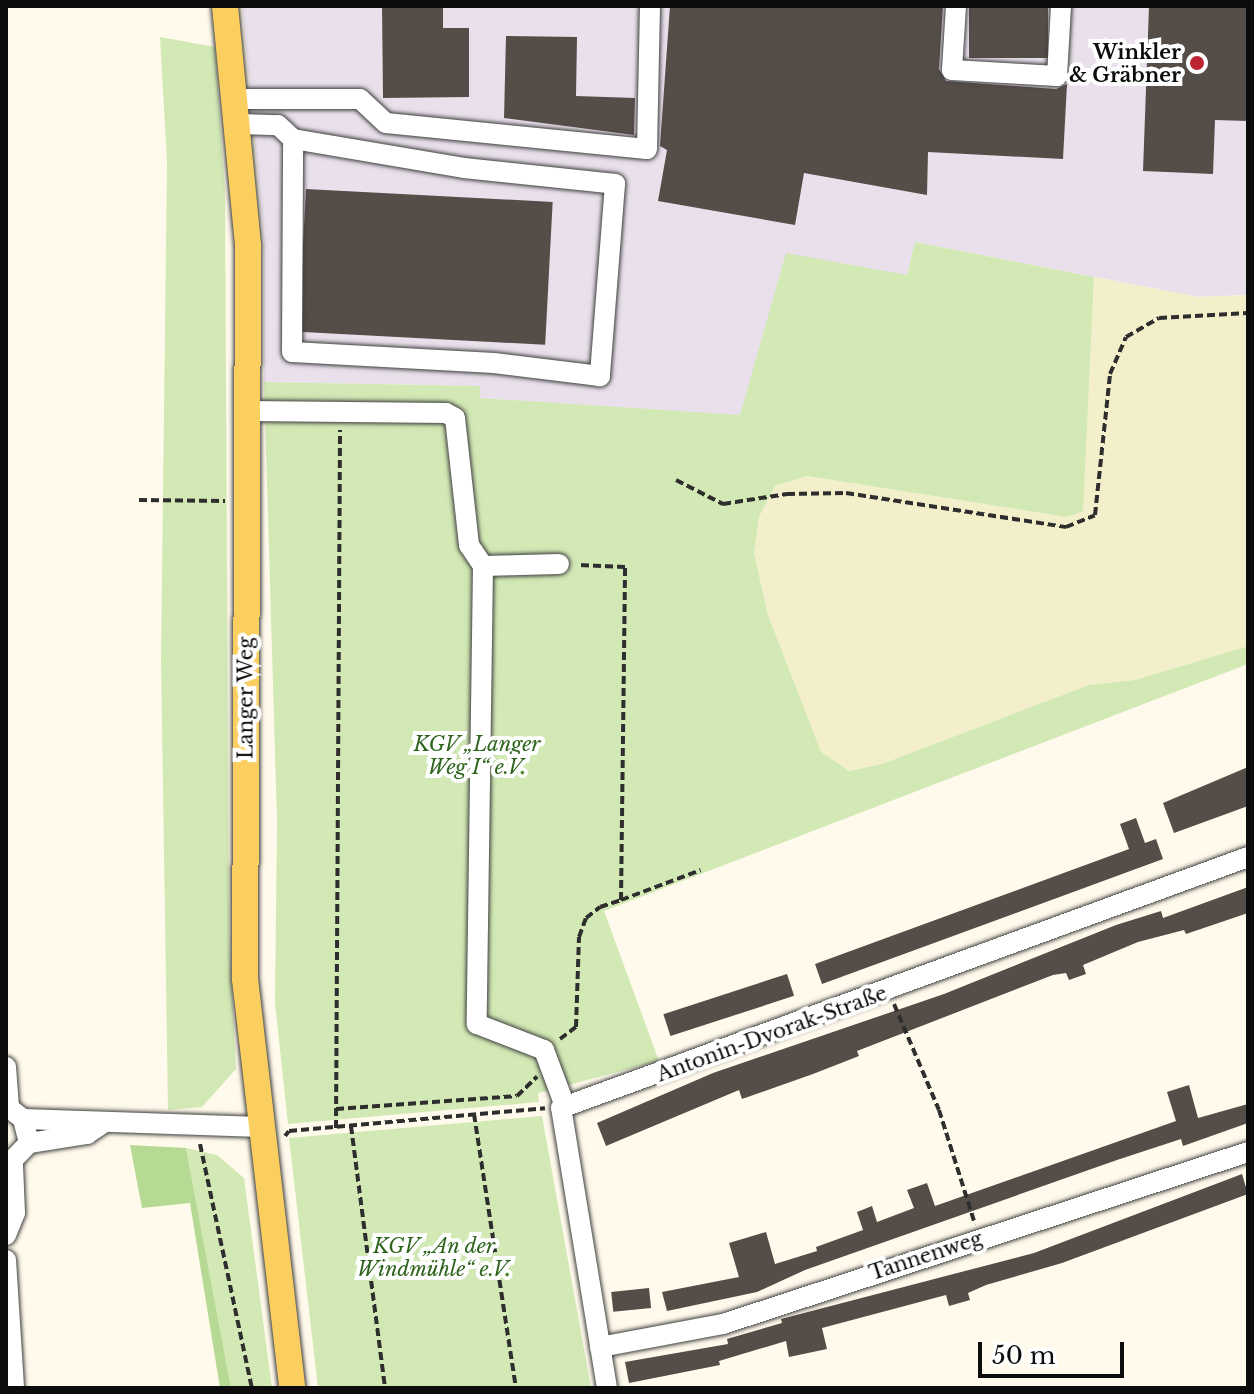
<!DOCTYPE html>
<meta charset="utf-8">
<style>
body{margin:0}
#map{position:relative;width:1254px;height:1394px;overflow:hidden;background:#fffaeb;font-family:"Libre Baskerville",serif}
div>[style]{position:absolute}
.industrial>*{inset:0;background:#e9e0eb}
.farmland>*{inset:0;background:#f4efcb}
.green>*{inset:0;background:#d2e9b5}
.forest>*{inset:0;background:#b6da94}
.building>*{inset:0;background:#554d48;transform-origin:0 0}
.path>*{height:4px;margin-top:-2px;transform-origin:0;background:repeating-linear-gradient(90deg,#2e2e2e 0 8px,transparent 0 12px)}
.roads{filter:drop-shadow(0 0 2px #3f3f3f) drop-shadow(0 0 2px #3f3f3f)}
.minor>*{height:20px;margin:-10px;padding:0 10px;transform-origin:10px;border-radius:10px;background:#fff}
.major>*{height:26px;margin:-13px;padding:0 13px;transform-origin:13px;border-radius:13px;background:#facf60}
.dots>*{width:22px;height:22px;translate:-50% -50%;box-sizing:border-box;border:4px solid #fff;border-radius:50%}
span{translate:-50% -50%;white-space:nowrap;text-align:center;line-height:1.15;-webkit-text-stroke:8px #fff;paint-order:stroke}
.poi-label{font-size:20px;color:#0c0c0c;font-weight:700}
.right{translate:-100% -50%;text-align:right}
.street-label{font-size:20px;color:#0c0c0c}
.park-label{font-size:20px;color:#2e641c;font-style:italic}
.frame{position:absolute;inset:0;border:8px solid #0c0c0c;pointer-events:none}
.scale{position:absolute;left:978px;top:1342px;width:146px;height:36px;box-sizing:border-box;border:4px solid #0c0c0c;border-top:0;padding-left:10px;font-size:24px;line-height:28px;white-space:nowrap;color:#0c0c0c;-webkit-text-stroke:6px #fff;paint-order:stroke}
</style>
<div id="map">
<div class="industrial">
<i style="clip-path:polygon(242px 6px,1248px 6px,1248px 295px,1198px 297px,915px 242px,907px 275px,759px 358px,741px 416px,480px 398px,480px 386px,264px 382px,264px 241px)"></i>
</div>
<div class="farmland">
<i style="clip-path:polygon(1094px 277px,1198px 297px,1248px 295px,1248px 646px,1135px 680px,1089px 685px,882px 764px,848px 771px,821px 753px,768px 615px,754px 553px,759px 517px,775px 486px,807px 476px,1067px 517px,1082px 511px)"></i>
</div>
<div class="green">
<i style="clip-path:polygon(160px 37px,215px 47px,225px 191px,229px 933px,236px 1069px,202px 1107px,168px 1110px,161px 660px,167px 162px)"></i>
<i style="clip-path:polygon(915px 242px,1094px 277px,1083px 511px,1067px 517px,807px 476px,775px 486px,759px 517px,754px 553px,768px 615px,821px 752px,849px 771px,882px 764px,1089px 685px,1135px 680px,1248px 646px,1248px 664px,604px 911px,659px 1061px,538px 1093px,539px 1102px,288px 1124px,275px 1003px,277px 820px,264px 382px,480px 386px,480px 398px,740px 415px,786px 253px,907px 275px)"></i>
<i style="clip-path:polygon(542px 1116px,591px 1388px,318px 1388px,289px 1138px)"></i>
<i style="clip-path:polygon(186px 1148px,217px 1155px,244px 1178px,272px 1388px,231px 1388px)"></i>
</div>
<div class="forest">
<i style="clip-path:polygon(130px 1145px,186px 1148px,231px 1388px,220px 1388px,190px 1203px,142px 1208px)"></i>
</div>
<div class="building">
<i style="clip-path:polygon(382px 6px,443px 6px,443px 28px,469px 28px,469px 97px,383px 98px)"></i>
<i style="clip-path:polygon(670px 6px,943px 6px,939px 69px,946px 81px,1056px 89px,1067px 84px,1063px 159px,928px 152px,927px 195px,804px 173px,795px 225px,658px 201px,667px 150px,660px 146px)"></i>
<i style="left:969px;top:6px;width:79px;height:52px"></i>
<i style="clip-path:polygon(1149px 6px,1248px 6px,1248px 121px,1215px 120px,1213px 174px,1143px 171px)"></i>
<i style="clip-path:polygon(506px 36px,577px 37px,576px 96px,635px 98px,634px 135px,504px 118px)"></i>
<i style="left:306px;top:189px;width:247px;height:143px;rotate:3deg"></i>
<i style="clip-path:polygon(1248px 767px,1248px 806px,1174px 833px,1163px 803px)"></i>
<i style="clip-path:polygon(1136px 818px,1145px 843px,1156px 839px,1163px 859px,822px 984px,815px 964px,1129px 849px,1120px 824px)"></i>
<i style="clip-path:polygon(1248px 887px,1248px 913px,1186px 934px,1184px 930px,1138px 942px,1083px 965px,1086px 974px,1069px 980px,1066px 973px,1053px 975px,857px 1051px,859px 1056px,813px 1074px,742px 1099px,739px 1090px,606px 1146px,597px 1123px,713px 1073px,944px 994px,1116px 925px,1161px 911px,1163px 918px)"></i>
<i style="left:787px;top:974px;width:23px;height:130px;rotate:72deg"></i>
<i style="clip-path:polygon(1189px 1085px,1198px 1118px,1248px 1104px,1248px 1123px,1183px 1146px,1181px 1139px,1117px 1160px,805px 1270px,757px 1292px,667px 1311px,662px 1292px,739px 1277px,729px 1243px,766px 1232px,775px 1264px,817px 1251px,816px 1247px,863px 1230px,857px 1212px,872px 1206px,877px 1222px,914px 1208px,907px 1190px,927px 1183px,935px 1206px,1176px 1121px,1167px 1092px)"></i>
<i style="clip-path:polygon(1242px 1174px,1248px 1194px,1062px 1263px,986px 1285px,968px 1293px,970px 1300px,949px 1306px,946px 1295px,822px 1328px,827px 1349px,789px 1357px,786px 1341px,719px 1361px,720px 1365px,629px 1383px,625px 1362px,728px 1344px,727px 1339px,782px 1323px,781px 1319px,1034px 1253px)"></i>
<i style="left:649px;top:1288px;width:20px;height:38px;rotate:84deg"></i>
</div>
<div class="path">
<i style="left:676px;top:480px;width:53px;rotate:27.1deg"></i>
<i style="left:723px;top:504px;width:65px;rotate:-8.9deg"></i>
<i style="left:787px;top:494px;width:59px;rotate:-1deg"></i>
<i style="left:846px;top:493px;width:223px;rotate:8.8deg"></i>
<i style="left:1066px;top:527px;width:31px;rotate:-22deg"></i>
<i style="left:1095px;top:515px;width:142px;rotate:-83.9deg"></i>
<i style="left:1110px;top:374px;width:40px;rotate:-66.6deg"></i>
<i style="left:1126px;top:337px;width:38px;rotate:-30deg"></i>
<i style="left:1159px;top:318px;width:89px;rotate:-3.2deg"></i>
<i style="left:139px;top:500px;width:86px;rotate:0.7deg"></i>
<i style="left:621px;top:900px;width:85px;rotate:-20.6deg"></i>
<i style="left:894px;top:1004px;width:115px;rotate:67deg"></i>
<i style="left:939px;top:1110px;width:120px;rotate:72.5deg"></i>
<i style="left:560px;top:1039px;width:20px;rotate:-37deg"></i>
<i style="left:576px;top:1027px;width:90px;rotate:-88.1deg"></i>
<i style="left:579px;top:937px;width:20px;rotate:-70deg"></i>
<i style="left:586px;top:918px;width:18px;rotate:-38deg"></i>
<i style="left:600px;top:907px;width:22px;rotate:-18deg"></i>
<i style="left:621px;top:900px;width:333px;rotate:-89.3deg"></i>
<i style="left:625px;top:567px;width:47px;rotate:-177.6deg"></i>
<i style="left:336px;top:1109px;width:181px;rotate:-4.1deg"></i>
<i style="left:517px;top:1096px;width:28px;rotate:-44deg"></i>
<i style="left:474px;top:1114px;width:277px;rotate:81.3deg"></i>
<i style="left:351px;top:1126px;width:264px;rotate:82.6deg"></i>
<i style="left:336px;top:1128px;width:698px;rotate:-89.67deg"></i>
<i style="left:285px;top:1136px;width:6px;rotate:-51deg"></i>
<i style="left:289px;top:1131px;width:257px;rotate:-5.1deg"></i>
<i style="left:200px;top:1144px;width:249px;rotate:78deg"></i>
</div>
<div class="roads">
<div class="minor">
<i style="left:956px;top:6px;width:64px;rotate:93.6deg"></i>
<i style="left:952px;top:70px;width:105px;rotate:3.3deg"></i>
<i style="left:1057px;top:76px;width:70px;rotate:-86.7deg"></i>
<i style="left:236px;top:99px;width:124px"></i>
<i style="left:360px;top:99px;width:35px;rotate:43deg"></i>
<i style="left:386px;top:123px;width:262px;rotate:5.7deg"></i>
<i style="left:647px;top:149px;width:143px;rotate:-88.8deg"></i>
<i style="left:240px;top:124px;width:38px;rotate:2deg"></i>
<i style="left:278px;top:125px;width:21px;rotate:43deg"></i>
<i style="left:293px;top:139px;width:173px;rotate:9.6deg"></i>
<i style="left:464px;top:168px;width:152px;rotate:6deg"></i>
<i style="left:615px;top:184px;width:193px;rotate:94.5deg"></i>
<i style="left:600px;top:376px;width:107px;rotate:-173deg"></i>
<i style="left:494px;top:363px;width:202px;rotate:-176.9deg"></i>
<i style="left:292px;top:352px;width:213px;rotate:-89.7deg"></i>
<i style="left:248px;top:411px;width:198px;rotate:0.6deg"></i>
<i style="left:446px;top:413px;width:10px;rotate:29deg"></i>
<i style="left:455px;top:418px;width:128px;rotate:83.7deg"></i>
<i style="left:469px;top:545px;width:25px;rotate:56deg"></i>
<i style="left:559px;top:564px;width:76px;rotate:178.5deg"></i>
<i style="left:483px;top:566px;width:458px;rotate:90.8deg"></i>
<i style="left:477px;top:1024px;width:72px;rotate:21.2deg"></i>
<i style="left:544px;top:1050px;width:60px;rotate:69.4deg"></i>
<i style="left:6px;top:1067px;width:40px;rotate:85.7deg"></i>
<i style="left:6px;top:1106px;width:21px;rotate:37deg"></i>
<i style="left:23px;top:1119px;width:25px;rotate:76deg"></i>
<i style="left:29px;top:1143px;width:33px;rotate:134deg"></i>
<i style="left:23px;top:1119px;width:238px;rotate:1.9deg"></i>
<i style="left:29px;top:1143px;width:59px;rotate:-8.8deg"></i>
<i style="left:87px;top:1134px;width:18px;rotate:-34deg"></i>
<i style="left:6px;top:1235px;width:24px;rotate:-68deg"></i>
<i style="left:15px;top:1213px;width:48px;rotate:-92.4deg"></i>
<i style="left:6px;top:1260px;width:128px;rotate:86.4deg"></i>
<i style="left:600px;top:1347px;width:125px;rotate:-10.6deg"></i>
<i style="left:723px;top:1324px;width:552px;rotate:-18.14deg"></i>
<i style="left:607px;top:1388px;width:284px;rotate:-99.3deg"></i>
<i style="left:561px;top:1108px;width:731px;rotate:-20.07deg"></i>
</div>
<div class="major">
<i style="left:225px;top:6px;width:241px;rotate:84.5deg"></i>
<i style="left:248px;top:246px;width:733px;rotate:90.23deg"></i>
<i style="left:245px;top:979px;width:412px;rotate:83.4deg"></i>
</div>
</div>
<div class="dots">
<i style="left:1197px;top:63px;background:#bc2330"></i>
</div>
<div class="poi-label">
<span class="right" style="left:1181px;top:64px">Winkler<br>&amp; Gräbner</span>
</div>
<div class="street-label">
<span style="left:246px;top:698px;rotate:-90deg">Langer Weg</span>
<span style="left:772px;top:1034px;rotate:-20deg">Antonin-Dvorak-Straße</span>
<span style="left:926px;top:1256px;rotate:-18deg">Tannenweg</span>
</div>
<div class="park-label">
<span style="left:477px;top:756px">KGV „Langer<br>Weg I“ e.V.</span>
<span style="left:434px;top:1258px">KGV „An der<br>Windmühle“ e.V.</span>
</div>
<div class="frame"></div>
<div class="scale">50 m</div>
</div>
